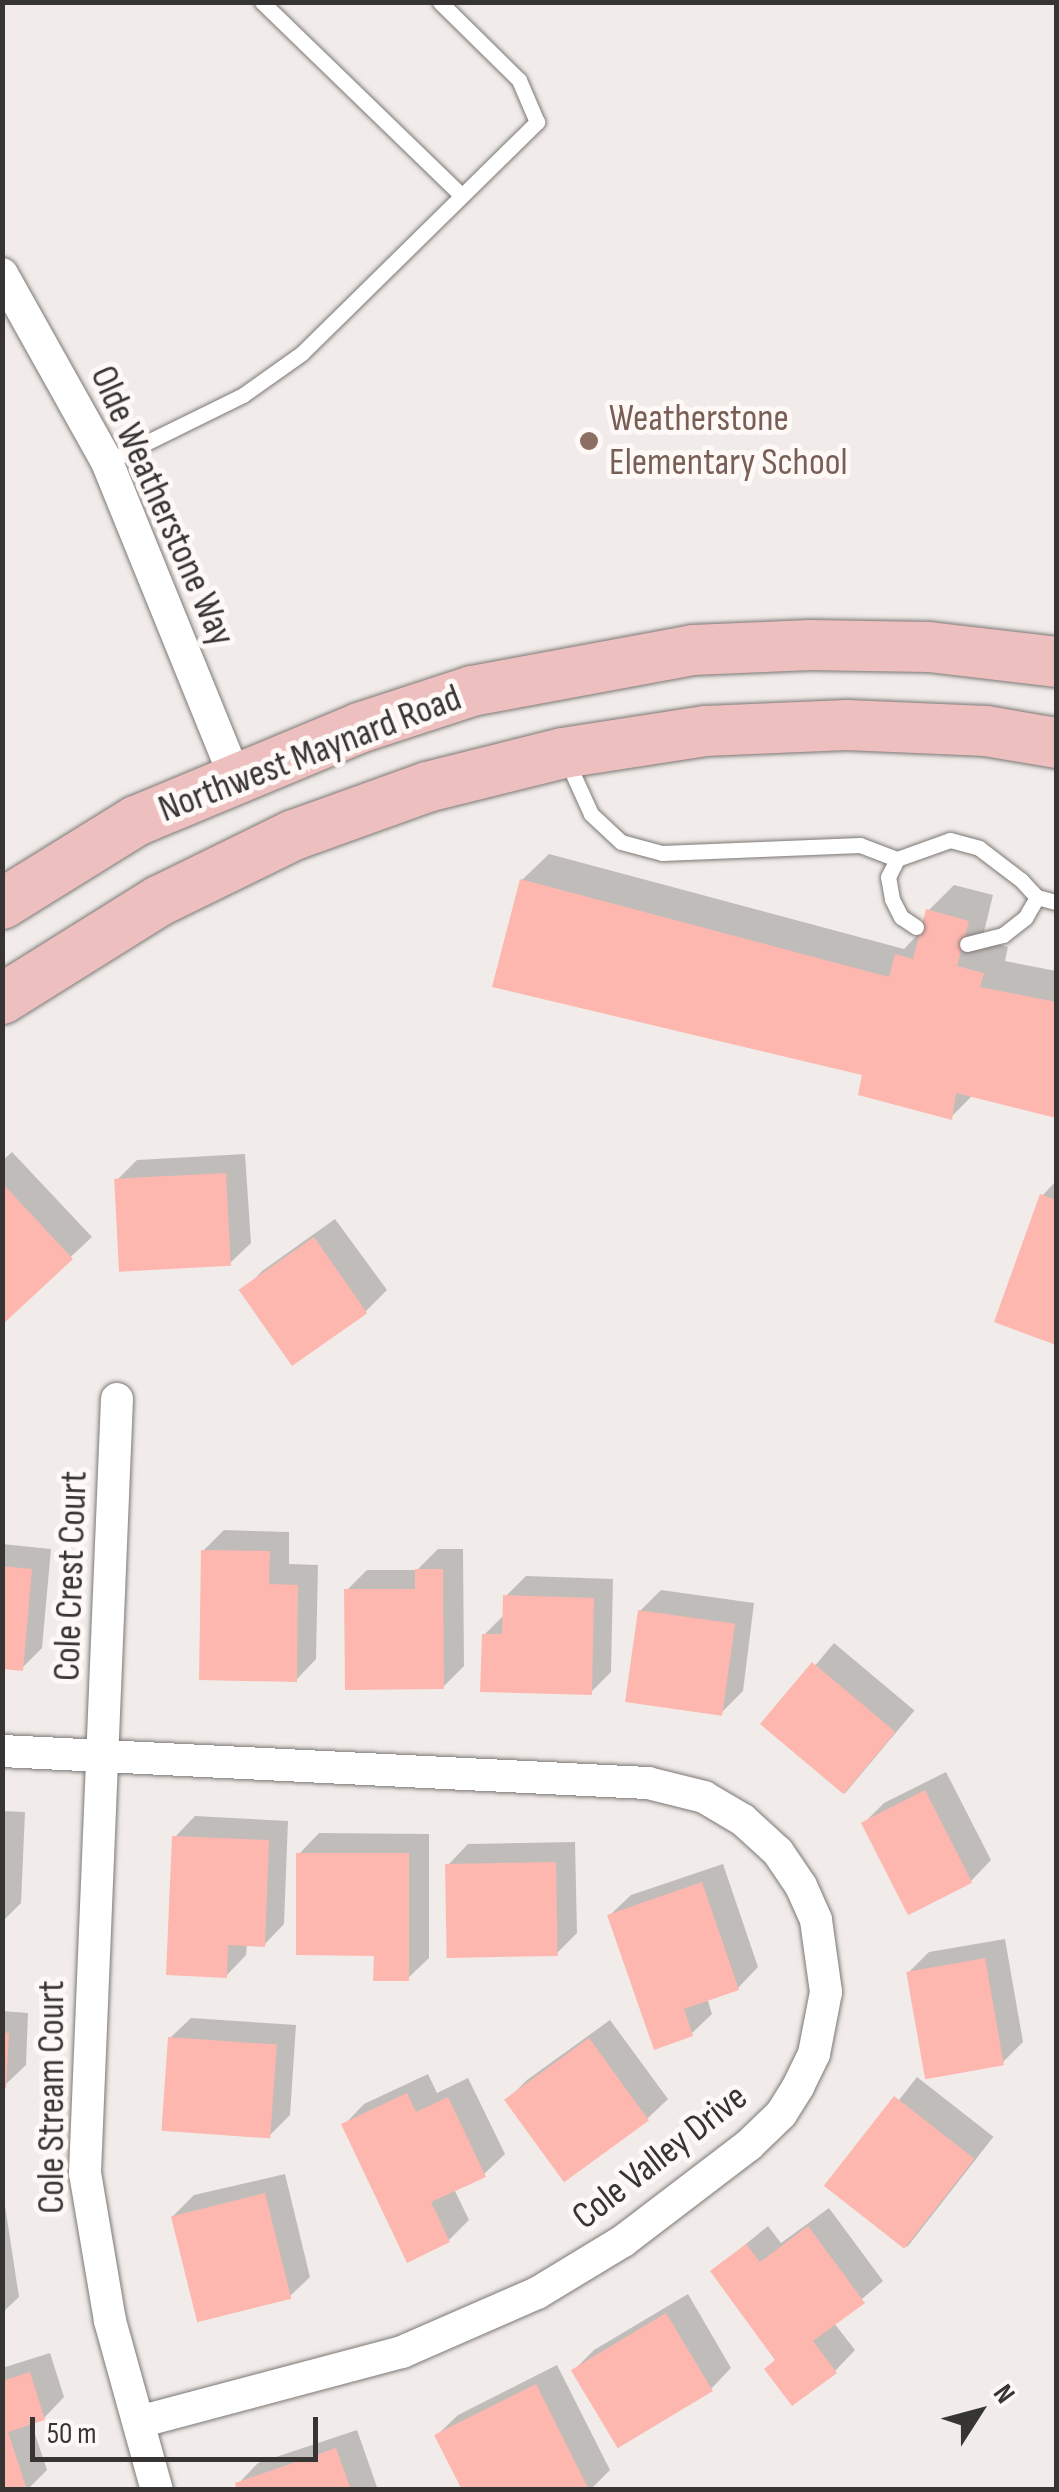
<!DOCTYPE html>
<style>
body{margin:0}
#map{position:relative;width:1059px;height:2492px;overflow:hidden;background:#f1ece9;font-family:"Sofia Sans Condensed",sans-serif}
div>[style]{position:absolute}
.shadow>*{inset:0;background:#0003;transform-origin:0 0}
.building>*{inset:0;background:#feb7af;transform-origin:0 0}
.roads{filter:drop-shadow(0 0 2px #7c7875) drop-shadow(0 0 2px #7c7875)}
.service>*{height:15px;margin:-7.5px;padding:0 7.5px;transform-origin:7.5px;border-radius:7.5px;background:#fff}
.minor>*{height:32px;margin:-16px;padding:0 16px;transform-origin:16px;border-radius:16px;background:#fff}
.primary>*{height:50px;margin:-25px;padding:0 25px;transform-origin:25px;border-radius:25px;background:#edbfbe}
.dots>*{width:28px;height:28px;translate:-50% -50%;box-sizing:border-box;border:5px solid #fef9f6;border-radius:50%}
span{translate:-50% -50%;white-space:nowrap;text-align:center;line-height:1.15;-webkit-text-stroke:10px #fef9f6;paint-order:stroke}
.education-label{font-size:38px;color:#785e54}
.left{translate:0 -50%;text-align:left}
.street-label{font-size:38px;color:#373534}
.frame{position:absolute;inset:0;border:5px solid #373534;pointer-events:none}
.north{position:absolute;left:929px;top:2362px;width:100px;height:100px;-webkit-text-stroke:8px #fef9f6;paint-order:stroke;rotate:54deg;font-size:28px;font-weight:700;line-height:40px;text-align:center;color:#373534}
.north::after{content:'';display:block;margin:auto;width:35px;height:45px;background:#373534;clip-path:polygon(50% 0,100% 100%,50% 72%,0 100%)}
.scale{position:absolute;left:30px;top:2417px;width:288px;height:45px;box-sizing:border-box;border:5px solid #373534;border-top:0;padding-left:12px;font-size:30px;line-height:35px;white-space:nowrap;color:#373534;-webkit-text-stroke:8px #fef9f6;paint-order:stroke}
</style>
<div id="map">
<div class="shadow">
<i style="clip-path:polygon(549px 854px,904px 949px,923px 929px,928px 911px,954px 885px,993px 895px,982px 940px,1008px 947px,1005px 961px,1056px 971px,1056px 1115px,973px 1095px,951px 1117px,865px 1073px,522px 880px)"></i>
<i style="clip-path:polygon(12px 1152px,92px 1237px,2px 1321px,2px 1161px)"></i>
<i style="clip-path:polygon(245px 1154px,251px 1243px,230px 1263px,117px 1180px,137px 1160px)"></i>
<i style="clip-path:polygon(1056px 1181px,1056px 1342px,998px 1321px,1042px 1196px)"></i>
<i style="clip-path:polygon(335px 1219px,387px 1290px,366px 1311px,294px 1363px,242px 1292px,262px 1271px)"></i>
<i style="clip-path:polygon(224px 1530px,289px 1532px,289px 1564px,318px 1565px,316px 1659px,296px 1680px,203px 1551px)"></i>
<i style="clip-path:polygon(2px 1544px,51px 1549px,42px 1648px,22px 1668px,2px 1666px)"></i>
<i style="clip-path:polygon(438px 1549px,463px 1549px,464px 1666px,443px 1687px,347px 1590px,367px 1570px,417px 1570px)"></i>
<i style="clip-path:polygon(526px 1576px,613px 1579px,611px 1672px,591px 1692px,484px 1635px,505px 1614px,506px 1596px)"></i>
<i style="clip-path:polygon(661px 1590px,754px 1603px,743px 1691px,722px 1712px,640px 1611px)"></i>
<i style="left:834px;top:1643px;width:105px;height:108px;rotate:40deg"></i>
<i style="clip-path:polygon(946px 1772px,991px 1860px,971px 1881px,908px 1912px,864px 1823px,884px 1803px)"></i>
<i style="clip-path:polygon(2px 1811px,25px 1812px,21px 1903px,2px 1922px)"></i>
<i style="clip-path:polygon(195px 1816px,288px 1821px,284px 1924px,264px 1945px,247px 1944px,246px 1955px,226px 1976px,175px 1837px)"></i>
<i style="clip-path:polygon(319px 1833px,429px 1834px,429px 1958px,408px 1978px,376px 1953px,299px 1854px)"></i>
<i style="clip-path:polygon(575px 1842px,577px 1933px,557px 1953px,448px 1865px,468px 1844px)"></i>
<i style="clip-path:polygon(723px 1864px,758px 1967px,738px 1988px,707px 1998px,712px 2014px,691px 2034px,610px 1915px,631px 1895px)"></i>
<i style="clip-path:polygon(1005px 1939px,1023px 2042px,1003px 2062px,909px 1972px,929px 1952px)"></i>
<i style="clip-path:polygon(2px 2011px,28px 2013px,26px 2065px,5px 2085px)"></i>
<i style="clip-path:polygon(191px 2018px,296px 2025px,290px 2115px,269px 2136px,170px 2038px)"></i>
<i style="clip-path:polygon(610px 2020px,668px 2099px,647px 2119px,507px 2100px,527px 2080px)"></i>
<i style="clip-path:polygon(428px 2074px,437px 2093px,468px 2078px,505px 2154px,484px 2174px,454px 2189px,469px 2220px,449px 2240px,344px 2125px,364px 2104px)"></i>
<i style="left:917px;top:2077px;width:97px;height:140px;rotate:38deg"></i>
<i style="clip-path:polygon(285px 2174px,310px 2277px,289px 2297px,173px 2216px,194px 2195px)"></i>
<i style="clip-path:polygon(2px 2186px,19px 2297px,2px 2313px)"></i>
<i style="clip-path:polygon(829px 2208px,883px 2281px,834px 2323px,855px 2350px,835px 2371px,713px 2271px,768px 2226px,781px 2243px)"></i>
<i style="clip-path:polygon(688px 2294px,731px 2368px,711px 2389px,618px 2444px,574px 2370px,594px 2350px)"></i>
<i style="clip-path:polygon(50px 2353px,64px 2397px,44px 2418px,31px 2422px,47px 2470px,27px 2490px,2px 2490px,2px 2368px)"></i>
<i style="clip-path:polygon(557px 2365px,610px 2470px,590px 2490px,464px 2490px,437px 2435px,458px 2415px)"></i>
<i style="clip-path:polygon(357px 2430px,378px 2490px,240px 2490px,238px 2484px,258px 2463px)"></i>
</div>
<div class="building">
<i style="clip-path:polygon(520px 879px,889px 977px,895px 954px,913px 959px,926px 909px,969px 921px,957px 966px,984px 973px,980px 987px,1056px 1002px,1056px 1118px,956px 1093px,952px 1120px,858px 1095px,862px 1075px,492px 987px)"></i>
<i style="left:226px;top:1173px;width:93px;height:112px;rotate:87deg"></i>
<i style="clip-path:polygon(2px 1183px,73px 1259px,2px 1325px)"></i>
<i style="clip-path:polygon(1040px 1194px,1056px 1200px,1056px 1345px,994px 1322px)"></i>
<i style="left:314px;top:1237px;width:93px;height:92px;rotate:55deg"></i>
<i style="clip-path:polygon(201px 1550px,270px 1551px,269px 1584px,298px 1585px,297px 1682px,199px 1680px)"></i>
<i style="clip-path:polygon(2px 1566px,32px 1569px,23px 1671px,2px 1669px)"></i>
<i style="clip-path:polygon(415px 1569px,443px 1569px,444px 1689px,345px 1690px,344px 1589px,415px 1589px)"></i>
<i style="clip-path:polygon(503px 1595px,594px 1598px,592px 1695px,480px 1692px,482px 1634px,502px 1634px)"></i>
<i style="left:638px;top:1610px;width:98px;height:93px;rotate:8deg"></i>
<i style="left:812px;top:1662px;width:109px;height:81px;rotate:40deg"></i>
<i style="left:925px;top:1790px;width:104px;height:72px;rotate:63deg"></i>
<i style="clip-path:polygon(172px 1836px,269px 1840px,265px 1947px,228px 1945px,227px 1978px,166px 1975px)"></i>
<i style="clip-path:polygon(296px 1853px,409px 1853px,409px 1981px,373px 1981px,374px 1956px,296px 1955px)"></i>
<i style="left:556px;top:1862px;width:94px;height:111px;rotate:89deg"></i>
<i style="clip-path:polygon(702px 1882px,739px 1990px,684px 2009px,693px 2036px,654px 2050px,607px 1915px)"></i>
<i style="left:985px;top:1958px;width:109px;height:80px;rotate:80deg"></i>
<i style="clip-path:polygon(2px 2032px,9px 2033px,6px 2088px,2px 2088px)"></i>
<i style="left:168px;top:2037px;width:109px;height:94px;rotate:4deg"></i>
<i style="left:589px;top:2038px;width:102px;height:105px;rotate:54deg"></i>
<i style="clip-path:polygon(407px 2093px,416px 2112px,448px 2097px,486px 2177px,431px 2202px,450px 2242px,407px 2263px,341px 2124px)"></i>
<i style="left:894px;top:2096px;width:102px;height:114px;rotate:38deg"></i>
<i style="left:265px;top:2193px;width:109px;height:97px;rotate:76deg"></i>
<i style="clip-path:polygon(808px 2226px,865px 2303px,813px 2341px,837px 2373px,792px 2406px,764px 2369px,775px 2360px,710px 2271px,746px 2244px,760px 2262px)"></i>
<i style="left:666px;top:2313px;width:91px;height:111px;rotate:59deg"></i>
<i style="clip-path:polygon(30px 2372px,45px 2420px,8px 2432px,27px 2490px,2px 2490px,2px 2381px)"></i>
<i style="clip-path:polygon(536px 2384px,589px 2490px,462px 2490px,434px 2435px)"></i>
<i style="clip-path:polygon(336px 2448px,351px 2490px,237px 2490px,235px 2483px)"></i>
</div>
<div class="roads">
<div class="service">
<i style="left:262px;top:2px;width:276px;rotate:44.1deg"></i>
<i style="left:107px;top:462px;width:152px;rotate:-26.2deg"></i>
<i style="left:243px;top:395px;width:72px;rotate:-35.4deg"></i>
<i style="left:302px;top:353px;width:330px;rotate:-44.5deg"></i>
<i style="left:537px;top:122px;width:46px;rotate:-113.2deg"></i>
<i style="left:519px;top:80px;width:111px;rotate:-135.4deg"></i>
<i style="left:567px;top:761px;width:58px;rotate:65.6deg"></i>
<i style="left:591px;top:814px;width:41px;rotate:43deg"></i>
<i style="left:621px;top:842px;width:42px;rotate:15deg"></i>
<i style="left:662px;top:853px;width:198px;rotate:-2.3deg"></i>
<i style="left:860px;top:845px;width:40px;rotate:21deg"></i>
<i style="left:916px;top:927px;width:18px;rotate:-146deg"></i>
<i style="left:901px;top:917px;width:20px;rotate:-117deg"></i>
<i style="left:892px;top:899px;width:22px;rotate:-100deg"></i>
<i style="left:888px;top:877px;width:20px;rotate:-63deg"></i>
<i style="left:897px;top:859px;width:56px;rotate:-19.7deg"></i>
<i style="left:950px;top:840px;width:30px;rotate:15deg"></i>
<i style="left:979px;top:848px;width:53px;rotate:37.3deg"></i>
<i style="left:1021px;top:880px;width:23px;rotate:47deg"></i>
<i style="left:1037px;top:897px;width:20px;rotate:15deg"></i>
<i style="left:967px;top:944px;width:37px;rotate:-14deg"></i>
<i style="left:1003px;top:935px;width:28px;rotate:-38deg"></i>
<i style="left:1025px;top:918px;width:24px;rotate:-60deg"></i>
</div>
<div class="minor">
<i style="left:2px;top:274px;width:215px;rotate:60.8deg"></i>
<i style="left:107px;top:462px;width:340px;rotate:67.9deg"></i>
<i style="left:117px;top:1399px;width:775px;rotate:92.37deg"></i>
<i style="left:85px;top:2173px;width:150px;rotate:80.4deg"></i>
<i style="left:110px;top:2321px;width:175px;rotate:74.5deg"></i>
<i style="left:2px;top:1751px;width:647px;rotate:2.84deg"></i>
<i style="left:648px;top:1783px;width:58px;rotate:14deg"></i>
<i style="left:704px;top:1797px;width:45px;rotate:30.5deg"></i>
<i style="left:743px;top:1820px;width:47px;rotate:42.4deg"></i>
<i style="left:778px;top:1852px;width:41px;rotate:55.9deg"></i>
<i style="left:801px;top:1886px;width:37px;rotate:66deg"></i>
<i style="left:816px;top:1920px;width:73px;rotate:82.1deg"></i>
<i style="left:826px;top:1992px;width:63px;rotate:101deg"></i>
<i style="left:814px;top:2054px;width:37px;rotate:116deg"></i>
<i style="left:798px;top:2087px;width:32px;rotate:122deg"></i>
<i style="left:781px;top:2114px;width:45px;rotate:135.9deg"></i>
<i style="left:749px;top:2145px;width:158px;rotate:142.7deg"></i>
<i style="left:623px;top:2241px;width:100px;rotate:148.8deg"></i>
<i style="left:537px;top:2293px;width:147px;rotate:156.4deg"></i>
<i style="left:402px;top:2352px;width:272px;rotate:165.1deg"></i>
</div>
<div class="primary">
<i style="left:2px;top:904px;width:158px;rotate:-31.8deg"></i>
<i style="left:136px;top:821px;width:242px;rotate:-22.6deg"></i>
<i style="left:359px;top:728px;width:119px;rotate:-18.1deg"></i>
<i style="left:472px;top:691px;width:225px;rotate:-10.5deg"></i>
<i style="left:693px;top:650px;width:118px;rotate:-2.4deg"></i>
<i style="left:811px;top:645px;width:118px;rotate:1deg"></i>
<i style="left:929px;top:647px;width:128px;rotate:6.7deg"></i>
<i style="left:2px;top:999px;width:185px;rotate:-32deg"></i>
<i style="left:159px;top:901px;width:150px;rotate:-26.1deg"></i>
<i style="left:294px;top:835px;width:141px;rotate:-19.8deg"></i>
<i style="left:427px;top:787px;width:140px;rotate:-14deg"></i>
<i style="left:563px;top:753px;width:144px;rotate:-8.8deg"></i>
<i style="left:705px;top:731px;width:142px;rotate:-2.4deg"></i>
<i style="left:847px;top:725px;width:139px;rotate:2.5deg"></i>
<i style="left:986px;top:731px;width:71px;rotate:9.7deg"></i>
</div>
</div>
<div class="dots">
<i style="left:589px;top:441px;background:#8d6e63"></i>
</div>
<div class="education-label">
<span class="left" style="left:609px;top:441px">Weatherstone<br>Elementary School</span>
</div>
<div class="street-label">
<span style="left:162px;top:506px;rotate:66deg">Olde Weatherstone Way</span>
<span style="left:310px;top:754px;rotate:-21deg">Northwest Maynard Road</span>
<span style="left:71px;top:1576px;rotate:-88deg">Cole Crest Court</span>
<span style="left:52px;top:2097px;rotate:-90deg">Cole Stream Court</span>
<span style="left:660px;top:2157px;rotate:-38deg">Cole Valley Drive</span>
</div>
<div class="frame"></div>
<div class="north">N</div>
<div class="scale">50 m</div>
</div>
